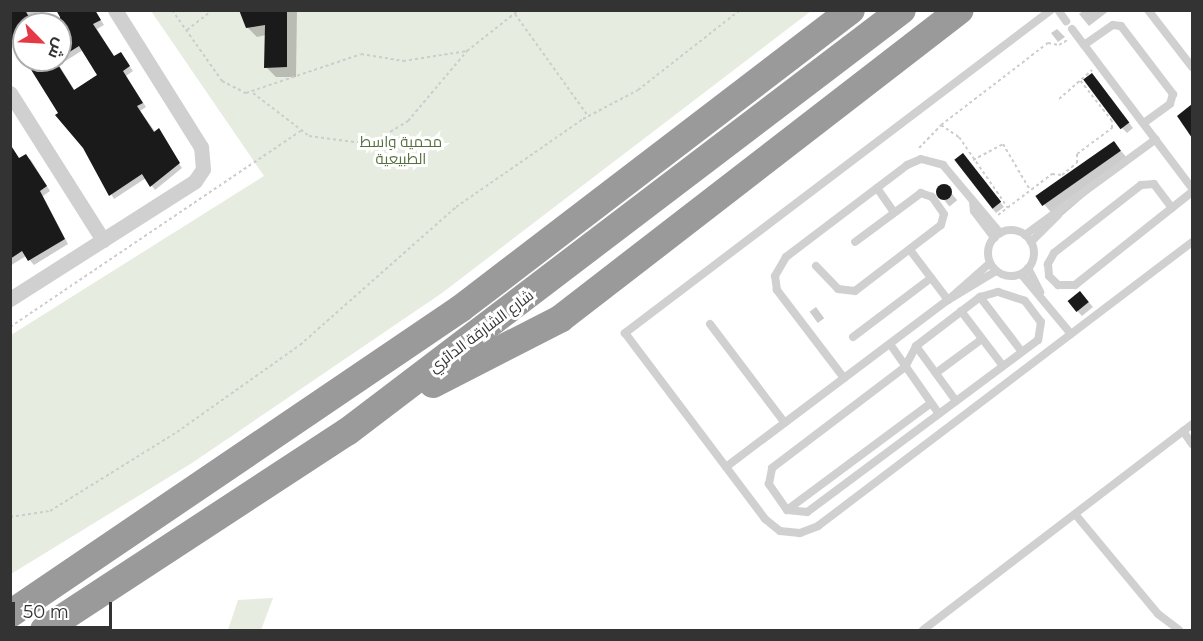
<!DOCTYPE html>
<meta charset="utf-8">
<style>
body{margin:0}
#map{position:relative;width:1203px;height:641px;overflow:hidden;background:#fff;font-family:Montserrat,Cairo,sans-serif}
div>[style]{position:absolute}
.green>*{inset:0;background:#e6ecdf}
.shadow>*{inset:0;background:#0003;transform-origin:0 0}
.building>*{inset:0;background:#1a1a1a;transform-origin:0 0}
.round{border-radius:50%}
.path>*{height:2px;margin-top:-1px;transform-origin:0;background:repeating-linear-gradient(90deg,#cdcdcd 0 3px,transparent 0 6px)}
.lane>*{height:8px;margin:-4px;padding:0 4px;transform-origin:4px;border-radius:4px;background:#d0d0d0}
.lane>.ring{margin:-4px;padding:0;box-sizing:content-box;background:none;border:8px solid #d0d0d0;border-radius:50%}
.street>*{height:15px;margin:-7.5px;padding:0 7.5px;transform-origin:7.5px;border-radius:7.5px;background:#d0d0d0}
.highway>*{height:28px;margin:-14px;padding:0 14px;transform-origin:14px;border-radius:14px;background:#9a9a9a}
span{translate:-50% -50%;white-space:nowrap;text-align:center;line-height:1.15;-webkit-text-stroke:6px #fff;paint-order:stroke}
.park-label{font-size:15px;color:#56703f}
.street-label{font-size:15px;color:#333}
.frame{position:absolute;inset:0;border:12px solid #333;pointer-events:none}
.north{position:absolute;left:12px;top:12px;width:60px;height:60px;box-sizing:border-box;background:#fff;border:2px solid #adadad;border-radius:50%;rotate:114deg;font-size:16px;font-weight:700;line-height:24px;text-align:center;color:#333}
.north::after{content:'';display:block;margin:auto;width:21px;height:27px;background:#e63946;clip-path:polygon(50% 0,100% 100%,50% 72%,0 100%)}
.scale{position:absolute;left:12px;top:602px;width:100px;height:27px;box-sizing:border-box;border:3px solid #333;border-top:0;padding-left:8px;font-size:18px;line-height:21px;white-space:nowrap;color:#333;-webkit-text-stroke:4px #fff;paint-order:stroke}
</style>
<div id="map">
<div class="green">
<i style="clip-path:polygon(151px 11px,811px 11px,442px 293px,192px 463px,11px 574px,11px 335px,264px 176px)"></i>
<i style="clip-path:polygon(273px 598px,261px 630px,228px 630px,238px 600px)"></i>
</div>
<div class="shadow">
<i style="clip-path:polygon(10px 10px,41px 10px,30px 17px,34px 24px,24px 24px,24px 56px)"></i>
<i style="clip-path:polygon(241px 10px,297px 10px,296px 77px,276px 77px,266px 67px,266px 35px,257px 37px,247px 27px)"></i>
<i style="clip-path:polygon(1084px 10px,1110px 10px,1089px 26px,1079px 14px)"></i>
<i style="clip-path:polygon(evenodd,95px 11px,104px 25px,97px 29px,115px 58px,121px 54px,133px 71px,126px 76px,146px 107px,140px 111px,182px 168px,155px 190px,146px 178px,114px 199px,84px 147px,62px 123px,57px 116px,60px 113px,27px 60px,60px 60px,60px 24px,51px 24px,62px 17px,95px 11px,83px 50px,99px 75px,75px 91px,59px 65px,83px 50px)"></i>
<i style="clip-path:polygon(1057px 29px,1065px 37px,1058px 42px,1051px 33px)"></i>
<i style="clip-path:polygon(1086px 80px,1097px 80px,1133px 128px,1127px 133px,1122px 128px)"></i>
<i style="left:1114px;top:143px;width:21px;height:93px;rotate:49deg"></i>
<i style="clip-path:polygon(963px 155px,1004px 207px,996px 213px,992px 208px)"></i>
<i style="clip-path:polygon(10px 156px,20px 160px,26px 156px,31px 160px,50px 191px,43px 196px,68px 244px,34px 265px,26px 256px,10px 266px)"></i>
<i style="left:944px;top:184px;width:21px;height:10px;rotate:51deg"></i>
<i style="clip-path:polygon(1085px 298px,1093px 307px,1082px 316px,1069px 302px)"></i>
<i style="left:816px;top:307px;width:14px;height:8px;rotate:54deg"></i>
</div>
<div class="building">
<i style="clip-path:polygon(10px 10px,25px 10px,33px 24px,24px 24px,24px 59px,10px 37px)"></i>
<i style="clip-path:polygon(56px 10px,95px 10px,101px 20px,93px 24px,114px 56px,121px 52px,130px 66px,123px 71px,143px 103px,137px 106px,154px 132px,159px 128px,180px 163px,150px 187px,142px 174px,109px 196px,83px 148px,55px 115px,58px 113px,25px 60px,55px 60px,74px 90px,97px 75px,79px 46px,60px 58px,60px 17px)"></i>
<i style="clip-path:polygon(239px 10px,287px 10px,287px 67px,264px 68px,265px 25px,246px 28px)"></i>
<i style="left:1092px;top:73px;width:62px;height:11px;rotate:53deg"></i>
<i style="clip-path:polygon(1192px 104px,1192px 138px,1177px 116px)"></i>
<i style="left:1114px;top:141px;width:12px;height:96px;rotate:55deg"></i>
<i style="clip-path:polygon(10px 144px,19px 158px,26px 154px,47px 186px,40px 191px,65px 239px,28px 261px,22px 251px,10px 259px)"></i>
<i style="left:963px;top:153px;width:62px;height:11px;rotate:52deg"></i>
<i class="round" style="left:936px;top:184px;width:16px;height:16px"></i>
<i style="left:1080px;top:291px;width:14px;height:16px;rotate:51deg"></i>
</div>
<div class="path">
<i style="left:172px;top:10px;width:87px;rotate:54.8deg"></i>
<i style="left:222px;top:81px;width:27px;rotate:27deg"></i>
<i style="left:246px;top:93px;width:121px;rotate:-18.7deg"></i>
<i style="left:361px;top:54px;width:43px;rotate:9.5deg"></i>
<i style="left:403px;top:61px;width:65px;rotate:-8.9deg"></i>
<i style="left:515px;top:14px;width:125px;rotate:54.4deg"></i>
<i style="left:187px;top:30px;width:33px;rotate:-38deg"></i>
<i style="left:253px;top:93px;width:71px;rotate:37.5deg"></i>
<i style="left:309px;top:136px;width:53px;rotate:7.5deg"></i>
<i style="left:362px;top:143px;width:13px;rotate:-9deg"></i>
<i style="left:375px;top:141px;width:39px;rotate:-31deg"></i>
<i style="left:408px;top:121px;width:92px;rotate:-49.9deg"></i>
<i style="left:467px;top:51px;width:66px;rotate:-38.3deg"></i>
<i style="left:1059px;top:99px;width:44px;rotate:-41.3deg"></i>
<i style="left:941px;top:125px;width:22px;rotate:34deg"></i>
<i style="left:959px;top:137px;width:86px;rotate:55.4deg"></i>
<i style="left:919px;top:148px;width:32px;rotate:-46deg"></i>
<i style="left:941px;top:125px;width:135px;rotate:-37.5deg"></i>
<i style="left:1048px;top:43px;width:11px;rotate:10deg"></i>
<i style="left:1059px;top:45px;width:12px;rotate:-31deg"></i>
<i style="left:973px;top:160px;width:34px;rotate:-28deg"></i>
<i style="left:1003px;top:144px;width:53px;rotate:59.6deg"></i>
<i style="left:998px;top:215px;width:68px;rotate:-37.2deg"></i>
<i style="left:1052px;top:174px;width:10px;rotate:6deg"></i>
<i style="left:1062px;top:175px;width:19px;rotate:-39deg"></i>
<i style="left:1077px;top:163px;width:9px;rotate:-90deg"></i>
<i style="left:1077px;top:154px;width:44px;rotate:-36.6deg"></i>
<i style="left:1112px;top:128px;width:7px;rotate:-90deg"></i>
<i style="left:1112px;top:121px;width:52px;rotate:-128deg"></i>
<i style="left:10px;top:327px;width:351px;rotate:-34deg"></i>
<i style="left:10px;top:517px;width:40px;rotate:-8.5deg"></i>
<i style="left:50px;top:511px;width:150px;rotate:-31.9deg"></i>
<i style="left:177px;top:432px;width:151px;rotate:-35.3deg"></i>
<i style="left:300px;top:345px;width:208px;rotate:-41.5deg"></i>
<i style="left:456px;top:207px;width:155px;rotate:-34.7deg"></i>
<i style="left:583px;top:119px;width:62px;rotate:-27.8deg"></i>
<i style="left:638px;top:90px;width:130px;rotate:-38.1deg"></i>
</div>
<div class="lane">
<i style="left:1051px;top:10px;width:535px;rotate:142.83deg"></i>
<i style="left:625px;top:333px;width:233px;rotate:53deg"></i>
<i style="left:765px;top:519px;width:19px;rotate:39deg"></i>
<i style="left:780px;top:531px;width:20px;rotate:6deg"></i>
<i style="left:800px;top:533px;width:19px;rotate:-21deg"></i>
<i style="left:818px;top:526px;width:470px;rotate:-37.2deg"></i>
<i style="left:1058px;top:10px;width:14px;rotate:54deg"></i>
<i style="left:1148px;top:10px;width:72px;rotate:52.3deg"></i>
<i style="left:1072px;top:29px;width:199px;rotate:53deg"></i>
<i style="left:1084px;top:45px;width:35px;rotate:-35deg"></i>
<i style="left:1113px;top:25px;width:8px;rotate:7deg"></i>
<i style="left:1121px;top:26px;width:86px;rotate:52.6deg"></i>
<i style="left:1173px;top:94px;width:10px;rotate:107deg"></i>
<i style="left:1170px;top:104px;width:32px;rotate:144deg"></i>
<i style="left:877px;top:188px;width:29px;rotate:55deg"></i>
<i style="left:973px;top:202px;width:9px;rotate:84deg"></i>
<i style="left:974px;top:211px;width:34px;rotate:53deg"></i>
<i style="left:1172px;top:208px;width:30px;rotate:-127deg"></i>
<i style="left:1154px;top:184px;width:13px;rotate:176deg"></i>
<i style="left:1141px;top:185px;width:110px;rotate:142deg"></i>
<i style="left:1054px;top:253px;width:13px;rotate:119deg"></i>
<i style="left:1048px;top:264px;width:12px;rotate:85deg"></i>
<i style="left:1049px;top:276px;width:13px;rotate:45deg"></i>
<i style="left:1058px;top:285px;width:17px"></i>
<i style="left:1075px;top:285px;width:149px;rotate:-38.5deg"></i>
<i class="ring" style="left:988px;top:230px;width:38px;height:38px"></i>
<i style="left:1025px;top:235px;width:162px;rotate:-36.2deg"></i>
<i style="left:1031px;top:242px;width:38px;rotate:-45deg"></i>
<i style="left:910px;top:250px;width:63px;rotate:52.8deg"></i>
<i style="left:816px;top:266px;width:32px;rotate:46deg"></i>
<i style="left:838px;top:289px;width:17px;rotate:7deg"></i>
<i style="left:855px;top:291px;width:108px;rotate:-37.5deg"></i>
<i style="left:941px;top:225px;width:11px;rotate:-75deg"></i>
<i style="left:944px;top:214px;width:21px;rotate:-125deg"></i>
<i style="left:932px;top:197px;width:12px;rotate:-160deg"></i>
<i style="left:921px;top:193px;width:82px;rotate:143.4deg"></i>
<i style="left:1028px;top:268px;width:27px;rotate:63deg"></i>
<i style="left:1021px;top:274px;width:78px;rotate:50.2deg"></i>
<i style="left:998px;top:292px;width:28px;rotate:18deg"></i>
<i style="left:1025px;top:301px;width:26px;rotate:53deg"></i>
<i style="left:1041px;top:322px;width:18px;rotate:99deg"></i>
<i style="left:1038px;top:340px;width:288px;rotate:143.3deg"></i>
<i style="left:807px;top:512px;width:20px;rotate:-174deg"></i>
<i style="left:787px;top:510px;width:32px;rotate:-125deg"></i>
<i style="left:769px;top:484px;width:16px;rotate:-79deg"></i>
<i style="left:772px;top:468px;width:167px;rotate:-37.2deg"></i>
<i style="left:905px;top:367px;width:24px;rotate:-62deg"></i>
<i style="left:916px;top:346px;width:81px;rotate:-37.4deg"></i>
<i style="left:980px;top:297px;width:19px;rotate:-16deg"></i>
<i style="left:980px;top:297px;width:69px;rotate:52.6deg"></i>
<i style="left:948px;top:300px;width:56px;rotate:-31.1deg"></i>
<i style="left:961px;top:311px;width:69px;rotate:52.6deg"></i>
<i style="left:710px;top:324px;width:124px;rotate:52.9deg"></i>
<i style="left:853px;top:337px;width:98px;rotate:-37.1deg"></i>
<i style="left:890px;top:344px;width:85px;rotate:55deg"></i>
<i style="left:916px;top:346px;width:68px;rotate:54deg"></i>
<i style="left:936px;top:373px;width:57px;rotate:-36.5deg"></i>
<i style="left:844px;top:378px;width:111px;rotate:-127.3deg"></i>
<i style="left:777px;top:290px;width:14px;rotate:-98deg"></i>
<i style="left:775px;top:276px;width:22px;rotate:-60deg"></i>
<i style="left:786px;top:257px;width:152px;rotate:-37.2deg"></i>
<i style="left:907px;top:165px;width:15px;rotate:-23deg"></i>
<i style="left:921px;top:159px;width:23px;rotate:15deg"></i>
<i style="left:943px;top:165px;width:89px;rotate:50deg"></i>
<i style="left:1183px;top:431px;width:16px;rotate:55deg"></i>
<i style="left:726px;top:467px;width:278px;rotate:-37deg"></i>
<i style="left:948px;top:300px;width:56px;rotate:-41.4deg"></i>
<i style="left:787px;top:510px;width:179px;rotate:-36.6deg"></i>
<i style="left:1075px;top:514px;width:130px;rotate:50.3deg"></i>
<i style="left:1158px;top:614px;width:26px;rotate:37deg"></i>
<i style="left:923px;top:630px;width:339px;rotate:-37.4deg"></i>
</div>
<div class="street">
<i style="left:10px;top:93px;width:174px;rotate:57.7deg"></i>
<i style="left:10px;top:299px;width:219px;rotate:-32.5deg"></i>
<i style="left:195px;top:181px;width:14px;rotate:-56deg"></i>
<i style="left:203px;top:169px;width:22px;rotate:-95deg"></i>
<i style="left:201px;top:147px;width:162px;rotate:-122.1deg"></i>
</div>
<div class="highway">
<i style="left:433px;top:384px;width:143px;rotate:-27.1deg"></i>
<i style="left:560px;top:319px;width:505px;rotate:-37.69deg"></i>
<i style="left:10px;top:614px;width:544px;rotate:-34.13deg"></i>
<i style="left:460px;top:309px;width:492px;rotate:-37.4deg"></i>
<i style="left:44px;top:630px;width:362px;rotate:-33.2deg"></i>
<i style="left:347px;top:432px;width:697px;rotate:-37.25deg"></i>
</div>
<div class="park-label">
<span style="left:401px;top:150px">محمية واسط<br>الطبيعية</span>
</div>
<div class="street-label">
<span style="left:481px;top:331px;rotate:-37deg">شارع الشارقة الدائري</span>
</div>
<div class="frame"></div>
<div class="north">ش</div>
<div class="scale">50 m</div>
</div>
